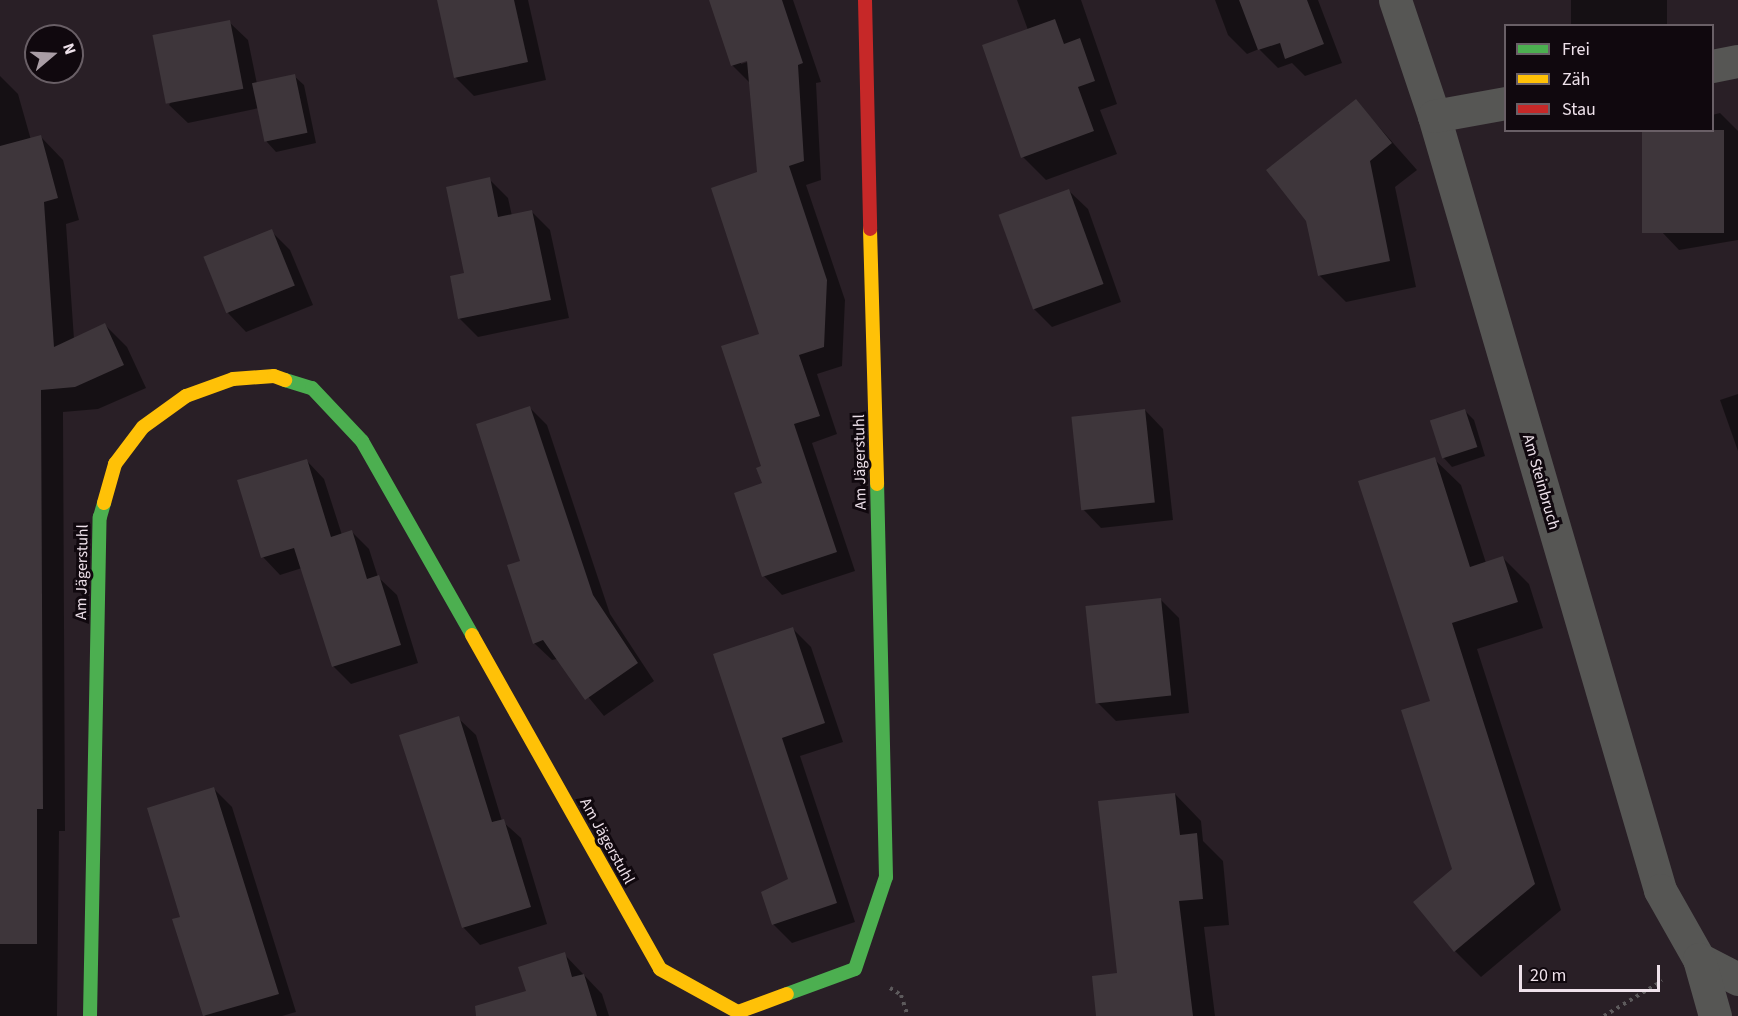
<!DOCTYPE html>
<meta charset="utf-8">
<style>
body{margin:0}
#map{position:relative;width:1738px;height:1016px;overflow:hidden;background:#291f26;font-family:"Source Sans 3",sans-serif}
div>[style]{position:absolute}
.shadow>*{inset:0;background:#0007;transform-origin:0 0}
.building>*{inset:0;background:#3e363b;transform-origin:0 0}
.path>*{height:4px;margin-top:-2px;transform-origin:0;background:repeating-linear-gradient(90deg,#5d5a5c 0 3px,transparent 0 7.5px)}
.street>*{height:33px;margin:-16.5px;padding:0 16.5px;transform-origin:16.5px;border-radius:16.5px;background:#565654}
.fast>*{height:14px;margin:-7px;padding:0 7px;transform-origin:7px;border-radius:7px;background:#4caf50}
.slow>*{height:14px;margin:-7px;padding:0 7px;transform-origin:7px;border-radius:7px;background:#ffc107}
.jam>*{height:14px;margin:-7px;padding:0 7px;transform-origin:7px;border-radius:7px;background:#c62828}
span{translate:-50% -50%;white-space:nowrap;text-align:center;line-height:1.15;-webkit-text-stroke:6px #10080e;paint-order:stroke}
.street-label{font-size:16px;color:#eee1ea}
.legend{position:absolute;left:1504px;top:24px;width:210px;height:108px;box-sizing:border-box;background:#10080e;border:2px solid #695f66;margin:0;padding:8px 10px;list-style:none;font-size:18px;color:#eee1ea}
.legend li{display:flex;align-items:center;gap:12px;height:30px}
.legend b{width:30px;border:2px solid #695f66}
.north{position:absolute;left:24px;top:24px;width:60px;height:60px;box-sizing:border-box;background:#10080e;border:2px solid #695f66;border-radius:50%;rotate:71deg;font-size:16px;font-weight:700;line-height:24px;text-align:center;color:#eee1ea}
.north::after{content:'';display:block;margin:auto;width:21px;height:27px;background:#a99da5;clip-path:polygon(50% 0,100% 100%,50% 72%,0 100%)}
.scale{position:absolute;left:1519px;top:965px;width:141px;height:27px;box-sizing:border-box;border:3px solid #eee1ea;border-top:0;padding-left:8px;font-size:18px;line-height:21px;white-space:nowrap;color:#eee1ea;-webkit-text-stroke:4px #10080e;paint-order:stroke}
</style>
<div id="map">
<div class="shadow">
<i style="clip-path:polygon(438px 0,528px 0,546px 80px,474px 96px,455px 77px)"></i>
<i style="clip-path:polygon(evenodd,710px 0,793px 0,821px 82px,816px 83px,821px 180px,806px 185px,845px 300px,842px 366px,817px 374px,837px 434px,812px 443px,855px 571px,782px 595px,764px 576px,759px 173px,750px 83px,732px 65px,710px 0,754px 60px,741px 64px,741px 61px,754px 60px)"></i>
<i style="clip-path:polygon(1017px 0,1081px 0,1117px 104px,1100px 110px,1117px 154px,1046px 180px,1023px 157px,1028px 30px)"></i>
<i style="clip-path:polygon(1215px 0,1318px 0,1342px 63px,1305px 76px,1292px 63px,1278px 68px,1259px 49px,1247px 54px,1228px 35px)"></i>
<i style="left:1571px;top:0;width:96px;height:26px"></i>
<i style="clip-path:polygon(229px 22px,248px 40px,257px 84px,294px 76px,304px 85px,316px 143px,276px 152px,267px 142px,259px 108px,188px 123px,169px 105px)"></i>
<i style="clip-path:polygon(0 76px,18px 94px,31px 140px,41px 137px,63px 160px,79px 220px,66px 224px,74px 339px,104px 324px,127px 347px,146px 388px,98px 409px,63px 412px,65px 831px,59px 831px,57px 1016px,0 1016px)"></i>
<i style="clip-path:polygon(1356px 101px,1417px 170px,1395px 187px,1416px 287px,1346px 302px,1319px 275px)"></i>
<i style="clip-path:polygon(1720px 113px,1738px 131px,1738px 240px,1679px 250px,1661px 231px,1712px 130px,1712px 115px)"></i>
<i style="clip-path:polygon(489px 179px,508px 198px,512px 216px,532px 212px,550px 230px,569px 318px,478px 337px,459px 318px)"></i>
<i style="clip-path:polygon(1069px 191px,1088px 209px,1121px 302px,1052px 327px,1033px 308px)"></i>
<i style="clip-path:polygon(271px 231px,290px 250px,313px 305px,246px 332px,228px 313px)"></i>
<i style="clip-path:polygon(1738px 394px,1738px 451px,1720px 400px)"></i>
<i style="clip-path:polygon(530px 408px,547px 425px,610px 614px,654px 681px,604px 716px,557px 659px,552px 660px,534px 643px,522px 562px)"></i>
<i style="clip-path:polygon(1145px 410px,1163px 429px,1173px 520px,1101px 528px,1083px 509px)"></i>
<i style="clip-path:polygon(1464px 410px,1474px 420px,1485px 456px,1452px 467px,1443px 457px)"></i>
<i style="clip-path:polygon(1434px 459px,1461px 485px,1486px 563px,1503px 558px,1529px 584px,1543px 628px,1477px 649px,1561px 910px,1481px 977px,1455px 951px,1454px 870px,1431px 702px)"></i>
<i style="clip-path:polygon(307px 461px,324px 479px,342px 535px,352px 532px,369px 549px,378px 577px,397px 595px,418px 663px,351px 684px,333px 666px,302px 568px,280px 575px,263px 557px)"></i>
<i style="clip-path:polygon(1161px 600px,1179px 618px,1189px 713px,1116px 721px,1097px 702px)"></i>
<i style="clip-path:polygon(793px 629px,811px 647px,843px 742px,800px 756px,855px 922px,792px 943px,773px 924px,790px 880px,715px 655px)"></i>
<i style="clip-path:polygon(458px 718px,476px 735px,502px 821px,521px 838px,547px 924px,480px 945px,463px 927px)"></i>
<i style="clip-path:polygon(214px 789px,232px 807px,296px 1012px,282px 1016px,205px 1016px,174px 920px,182px 918px)"></i>
<i style="clip-path:polygon(1175px 794px,1201px 821px,1203px 841px,1223px 861px,1229px 925px,1204px 927px,1215px 1016px,1098px 1016px,1118px 974px)"></i>
<i style="clip-path:polygon(564px 954px,602px 994px,609px 1016px,516px 1016px)"></i>
</div>
<div class="building">
<i style="clip-path:polygon(437px 0,514px 0,528px 62px,454px 78px)"></i>
<i style="clip-path:polygon(709px 0,782px 0,803px 63px,798px 65px,804px 161px,789px 166px,827px 280px,824px 347px,799px 355px,820px 416px,794px 424px,837px 552px,762px 577px,734px 493px,762px 483px,756px 468px,761px 466px,721px 346px,759px 334px,711px 188px,757px 172px,747px 61px,731px 66px)"></i>
<i style="clip-path:polygon(1239px 0,1307px 0,1324px 44px,1285px 59px,1280px 43px,1258px 50px)"></i>
<i style="clip-path:polygon(1055px 19px,1064px 44px,1080px 38px,1095px 81px,1078px 87px,1094px 131px,1021px 158px,982px 45px)"></i>
<i style="left:230px;top:20px;width:70px;height:79px;rotate:79deg"></i>
<i style="left:295px;top:74px;width:60px;height:44px;rotate:78deg"></i>
<i style="clip-path:polygon(1356px 99px,1392px 143px,1370px 161px,1390px 261px,1318px 276px,1306px 221px,1266px 170px)"></i>
<i style="left:1642px;top:130px;width:82px;height:103px"></i>
<i style="clip-path:polygon(41px 135px,58px 198px,44px 202px,54px 347px,105px 323px,124px 365px,75px 387px,41px 390px,43px 809px,37px 809px,37px 944px,0 944px,0 146px)"></i>
<i style="clip-path:polygon(490px 177px,498px 217px,532px 210px,551px 300px,458px 319px,450px 276px,464px 273px,446px 187px)"></i>
<i style="left:1069px;top:189px;width:101px;height:75px;rotate:70deg"></i>
<i style="left:272px;top:229px;width:61px;height:74px;rotate:68deg"></i>
<i style="clip-path:polygon(530px 406px,593px 595px,638px 663px,585px 700px,543px 640px,533px 644px,507px 565px,520px 561px,476px 424px)"></i>
<i style="left:1145px;top:409px;width:94px;height:74px;rotate:84deg"></i>
<i style="left:1465px;top:409px;width:40px;height:37px;rotate:72deg"></i>
<i style="clip-path:polygon(1435px 457px,1470px 567px,1503px 556px,1518px 602px,1452px 623px,1535px 884px,1454px 952px,1413px 902px,1452px 869px,1401px 710px,1430px 701px,1358px 481px)"></i>
<i style="clip-path:polygon(307px 459px,331px 537px,352px 530px,367px 579px,379px 575px,401px 645px,332px 667px,294px 548px,261px 558px,237px 480px)"></i>
<i style="left:1161px;top:598px;width:98px;height:76px;rotate:84deg"></i>
<i style="clip-path:polygon(793px 627px,825px 723px,782px 738px,837px 903px,772px 925px,761px 892px,788px 879px,713px 654px)"></i>
<i style="clip-path:polygon(459px 716px,492px 822px,504px 819px,531px 907px,462px 928px,399px 735px)"></i>
<i style="clip-path:polygon(214px 787px,279px 994px,203px 1016px,172px 919px,180px 917px,147px 808px)"></i>
<i style="clip-path:polygon(1175px 793px,1180px 835px,1197px 833px,1203px 899px,1179px 901px,1193px 1016px,1096px 1016px,1092px 976px,1117px 973px,1098px 801px)"></i>
<i style="clip-path:polygon(565px 952px,572px 977px,584px 974px,597px 1016px,476px 1016px,475px 1006px,526px 991px,518px 967px)"></i>
</div>
<div class="path">
<i style="left:890px;top:988px;width:13px;rotate:32deg"></i>
<i style="left:901px;top:995px;width:22px;rotate:72deg"></i>
<i style="left:1604px;top:1016px;width:68px;rotate:-31.1deg"></i>
</div>
<div class="street">
<i style="left:1395px;top:0;width:122px;rotate:71.4deg"></i>
<i style="left:1434px;top:116px;width:806px;rotate:73.72deg"></i>
<i style="left:1660px;top:890px;width:79px;rotate:60.5deg"></i>
<i style="left:1699px;top:959px;width:44px;rotate:27.1deg"></i>
<i style="left:1712px;top:66px;width:26px;rotate:-11deg"></i>
<i style="left:1434px;top:116px;width:73px;rotate:-10.2deg"></i>
<i style="left:1699px;top:959px;width:59px;rotate:74.3deg"></i>
</div>
<div class="fast">
<i style="left:285px;top:380px;width:28px;rotate:17deg"></i>
<i style="left:312px;top:388px;width:73px;rotate:46.7deg"></i>
<i style="left:362px;top:441px;width:223px;rotate:60.4deg"></i>
<i style="left:787px;top:994px;width:72px;rotate:-20.2deg"></i>
<i style="left:855px;top:969px;width:97px;rotate:-71.4deg"></i>
<i style="left:886px;top:877px;width:393px;rotate:-91.3deg"></i>
<i style="left:90px;top:1016px;width:499px;rotate:-88.9deg"></i>
<i style="left:100px;top:517px;width:15px;rotate:-74deg"></i>
</div>
<div class="slow">
<i style="left:870px;top:229px;width:255px;rotate:88.4deg"></i>
<i style="left:104px;top:503px;width:41px;rotate:-74.2deg"></i>
<i style="left:115px;top:464px;width:46px;rotate:-52.9deg"></i>
<i style="left:143px;top:427px;width:53px;rotate:-35.8deg"></i>
<i style="left:186px;top:396px;width:50px;rotate:-19.9deg"></i>
<i style="left:233px;top:379px;width:41px;rotate:-4.2deg"></i>
<i style="left:274px;top:376px;width:12px;rotate:20deg"></i>
<i style="left:472px;top:635px;width:383px;rotate:60.6deg"></i>
<i style="left:660px;top:969px;width:89px;rotate:28.9deg"></i>
<i style="left:738px;top:1012px;width:52px;rotate:-20.2deg"></i>
</div>
<div class="jam">
<i style="left:865px;top:0;width:229px;rotate:88.7deg"></i>
</div>
<div class="street-label">
<span style="left:860px;top:462px;rotate:-91deg">Am Jägerstuhl</span>
<span style="left:1541px;top:482px;rotate:74deg">Am Steinbruch</span>
<span style="left:82px;top:572px;rotate:-89deg">Am Jägerstuhl</span>
<span style="left:607px;top:841px;rotate:61deg">Am Jägerstuhl</span>
</div>
<ul class="legend">
<li><b style="height:8px;background:#4caf50"></b>Frei</li>
<li><b style="height:8px;background:#ffc107"></b>Zäh</li>
<li><b style="height:8px;background:#c62828"></b>Stau</li>
</ul>
<div class="north">N</div>
<div class="scale">20 m</div>
</div>
